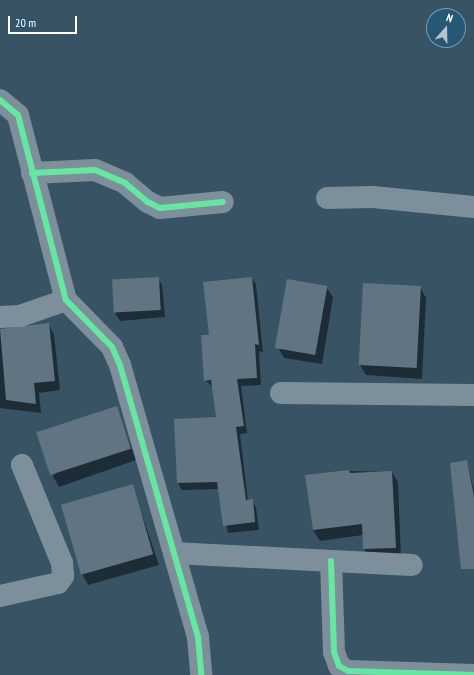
<!DOCTYPE html>
<style>
body{margin:0}
#map{position:relative;width:474px;height:675px;overflow:hidden;background:#385364;font-family:"PT Sans Narrow",sans-serif}
div>[style]{position:absolute}
.shadow>*{inset:0;background:#0007}
.building>*{inset:0;background:#607481;transform-origin:0 0}
.minor>*{height:22px;margin:-11px;padding:0 11px;transform-origin:11px;border-radius:11px;background:#7c8f9b}
.cycleway>*{height:6px;margin:-3px;padding:0 3px;transform-origin:3px;border-radius:3px;background:#66e7a1}
span{translate:-50% -50%;white-space:nowrap;text-align:center;line-height:1.15;-webkit-text-stroke:3px #265776;paint-order:stroke}
.north{position:absolute;left:426px;top:8px;width:40px;height:40px;box-sizing:border-box;background:#265776;border:1px solid #7d9aad;border-radius:50%;rotate:20deg;font-size:11px;font-weight:700;line-height:16px;text-align:center;color:#fff}
.north::after{content:'';display:block;margin:auto;width:14px;height:18px;background:#b9c3c9;clip-path:polygon(50% 0,100% 100%,50% 72%,0 100%)}
.scale{position:absolute;left:8px;top:16px;width:69px;height:18px;box-sizing:border-box;border:2px solid #fff;border-top:0;padding-left:5px;font-size:12px;line-height:14px;white-space:nowrap;color:#fff;-webkit-text-stroke:3px #265776;paint-order:stroke}
</style>
<div id="map">
<div class="shadow">
<i style="clip-path:polygon(158px 278px,162px 285px,165px 317px,120px 321px,115px 313px)"></i>
<i style="clip-path:polygon(252px 278px,256px 285px,263px 352px,259px 351px,261px 385px,241px 386px,247px 433px,240px 434px,248px 501px,252px 500px,256px 508px,259px 530px,228px 533px,219px 489px,182px 490px,178px 483px,175px 420px,217px 418px,213px 387px,205px 380px,210px 336px)"></i>
<i style="clip-path:polygon(326px 287px,333px 297px,322px 364px,284px 358px,278px 347px)"></i>
<i style="clip-path:polygon(420px 287px,426px 298px,422px 379px,366px 375px,360px 365px)"></i>
<i style="clip-path:polygon(48px 324px,54px 334px,60px 390px,39px 393px,41px 413px,0 408px,0 330px)"></i>
<i style="clip-path:polygon(116px 408px,136px 460px,59px 487px,53px 476px)"></i>
<i style="clip-path:polygon(467px 461px,474px 491px,474px 548px)"></i>
<i style="clip-path:polygon(349px 471px,392px 472px,398px 482px,401px 558px,370px 560px,364px 549px,363px 535px,320px 541px,313px 530px)"></i>
<i style="clip-path:polygon(132px 485px,159px 565px,88px 585px,82px 574px)"></i>
</div>
<div class="building">
<i style="left:159px;top:277px;width:33px;height:47px;rotate:87deg"></i>
<i style="clip-path:polygon(252px 277px,259px 345px,255px 344px,257px 378px,237px 379px,244px 426px,236px 427px,246px 500px,253px 499px,255px 522px,223px 526px,217px 482px,177px 483px,174px 419px,216px 417px,211px 380px,204px 381px,201px 335px,209px 335px,203px 282px)"></i>
<i style="left:287px;top:279px;width:41px;height:70px;rotate:10deg"></i>
<i style="left:363px;top:283px;width:58px;height:82px;rotate:3deg"></i>
<i style="clip-path:polygon(49px 323px,55px 381px,34px 383px,36px 404px,6px 400px,0 329px)"></i>
<i style="left:117px;top:406px;width:45px;height:85px;rotate:72deg"></i>
<i style="clip-path:polygon(467px 460px,474px 497px,474px 569px,461px 569px,450px 463px)"></i>
<i style="clip-path:polygon(349px 470px,350px 473px,392px 471px,396px 548px,363px 549px,362px 524px,313px 530px,305px 475px)"></i>
<i style="left:133px;top:484px;width:73px;height:75px;rotate:74deg"></i>
</div>
<div class="minor">
<i style="left:0;top:100px;width:23px;rotate:40deg"></i>
<i style="left:18px;top:115px;width:191px;rotate:75.5deg"></i>
<i style="left:66px;top:300px;width:66px;rotate:45.6deg"></i>
<i style="left:112px;top:347px;width:20px;rotate:66deg"></i>
<i style="left:120px;top:365px;width:283px;rotate:74deg"></i>
<i style="left:198px;top:637px;width:38px;rotate:85deg"></i>
<i style="left:32px;top:173px;width:63px;rotate:-2.7deg"></i>
<i style="left:95px;top:170px;width:33px;rotate:23deg"></i>
<i style="left:125px;top:183px;width:30px;rotate:40deg"></i>
<i style="left:148px;top:202px;width:13px;rotate:27deg"></i>
<i style="left:160px;top:208px;width:63px;rotate:-5.4deg"></i>
<i style="left:327px;top:198px;width:46px;rotate:-1.2deg"></i>
<i style="left:373px;top:197px;width:101px;rotate:5.7deg"></i>
<i style="left:0;top:317px;width:20px;rotate:-3deg"></i>
<i style="left:20px;top:316px;width:49px;rotate:-19.2deg"></i>
<i style="left:281px;top:393px;width:193px;rotate:0.6deg"></i>
<i style="left:174px;top:553px;width:238px;rotate:2.9deg"></i>
<i style="left:331px;top:561px;width:91px;rotate:88.1deg"></i>
<i style="left:334px;top:652px;width:15px;rotate:70deg"></i>
<i style="left:339px;top:666px;width:10px;rotate:29deg"></i>
<i style="left:348px;top:671px;width:126px;rotate:1.8deg"></i>
<i style="left:0;top:596px;width:59px;rotate:-12.6deg"></i>
<i style="left:58px;top:583px;width:9px;rotate:-54deg"></i>
<i style="left:63px;top:576px;width:13px;rotate:-94deg"></i>
<i style="left:62px;top:563px;width:106px;rotate:-112.2deg"></i>
</div>
<div class="cycleway">
<i style="left:0;top:100px;width:23px;rotate:40deg"></i>
<i style="left:18px;top:115px;width:191px;rotate:75.5deg"></i>
<i style="left:66px;top:300px;width:66px;rotate:45.6deg"></i>
<i style="left:112px;top:347px;width:20px;rotate:66deg"></i>
<i style="left:120px;top:365px;width:283px;rotate:74deg"></i>
<i style="left:198px;top:637px;width:38px;rotate:85deg"></i>
<i style="left:32px;top:173px;width:63px;rotate:-2.7deg"></i>
<i style="left:95px;top:170px;width:33px;rotate:23deg"></i>
<i style="left:125px;top:183px;width:30px;rotate:40deg"></i>
<i style="left:148px;top:202px;width:13px;rotate:27deg"></i>
<i style="left:160px;top:208px;width:63px;rotate:-5.4deg"></i>
<i style="left:331px;top:561px;width:91px;rotate:88.1deg"></i>
<i style="left:334px;top:652px;width:15px;rotate:70deg"></i>
<i style="left:339px;top:666px;width:10px;rotate:29deg"></i>
<i style="left:348px;top:671px;width:126px;rotate:1.8deg"></i>
</div>
<div class="north">N</div>
<div class="scale">20 m</div>
</div>
